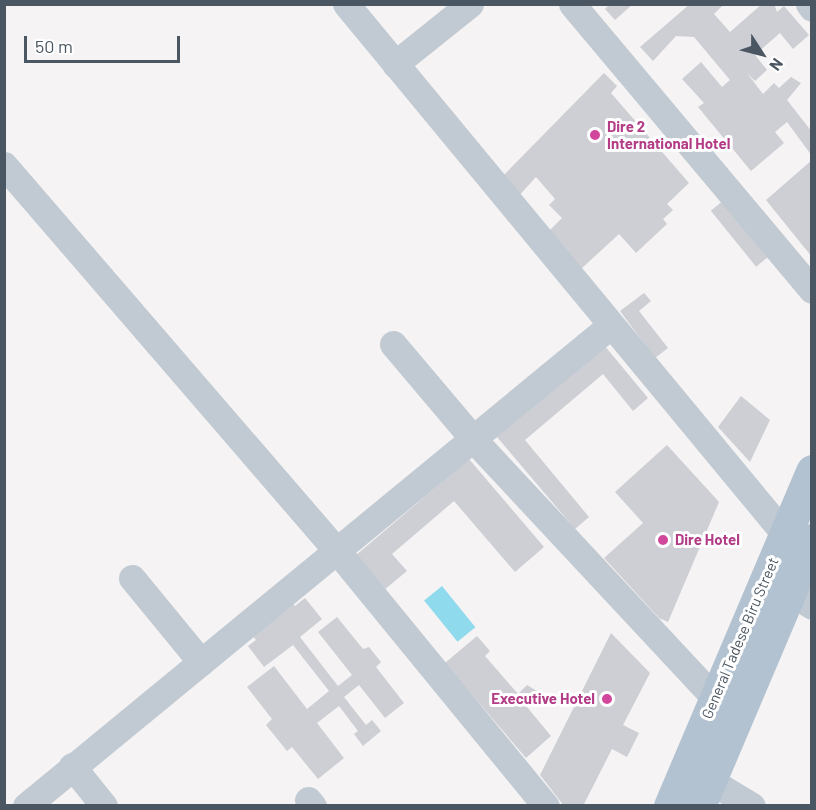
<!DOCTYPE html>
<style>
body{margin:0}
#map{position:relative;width:816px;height:810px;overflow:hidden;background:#f5f3f3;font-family:Barlow,sans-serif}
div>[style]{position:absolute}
.water>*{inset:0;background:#90daee;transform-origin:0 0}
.building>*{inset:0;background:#cdcfd5;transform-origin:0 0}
.minor>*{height:27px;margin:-13.5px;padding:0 13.5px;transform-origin:13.5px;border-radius:13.5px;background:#c1cad2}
.major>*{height:33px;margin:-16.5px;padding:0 16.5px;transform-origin:16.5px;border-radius:16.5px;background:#b3c2d1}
.dots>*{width:16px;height:16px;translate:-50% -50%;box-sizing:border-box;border:3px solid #fff;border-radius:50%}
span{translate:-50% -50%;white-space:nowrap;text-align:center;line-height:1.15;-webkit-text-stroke:6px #fff;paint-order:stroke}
.hotel-label{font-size:15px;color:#b23c85;font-weight:700}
.left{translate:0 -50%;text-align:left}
.right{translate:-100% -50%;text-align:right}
.street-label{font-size:15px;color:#4a5661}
.frame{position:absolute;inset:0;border:6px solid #4a5661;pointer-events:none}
.north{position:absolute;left:732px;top:24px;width:60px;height:60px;-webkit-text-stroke:4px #fff;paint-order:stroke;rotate:126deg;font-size:16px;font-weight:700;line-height:24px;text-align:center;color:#4a5661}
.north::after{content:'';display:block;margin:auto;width:21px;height:27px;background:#4a5661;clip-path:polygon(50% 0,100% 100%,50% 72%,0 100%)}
.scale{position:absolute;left:24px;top:36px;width:156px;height:27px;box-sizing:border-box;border:3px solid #4a5661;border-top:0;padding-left:8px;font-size:18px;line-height:21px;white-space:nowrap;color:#4a5661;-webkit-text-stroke:4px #fff;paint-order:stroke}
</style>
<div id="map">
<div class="water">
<i style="left:442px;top:586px;width:53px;height:23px;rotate:51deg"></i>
</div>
<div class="building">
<i style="clip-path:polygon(610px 4px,633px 4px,615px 20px,605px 9px)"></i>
<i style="clip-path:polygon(690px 4px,724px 4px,714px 14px,730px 32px,762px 4px,774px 4px,777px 12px,784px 6px,809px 35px,793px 49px,780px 33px,755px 55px,767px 70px,755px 81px,747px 73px,763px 94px,774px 83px,779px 88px,791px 77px,801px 83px,787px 100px,812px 132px,812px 156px,787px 122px,775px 132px,784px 143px,751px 171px,698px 107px,704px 103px,682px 79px,701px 62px,722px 87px,730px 80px,694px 37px,676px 36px,653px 61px,640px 47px)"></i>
<i style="clip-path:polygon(604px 73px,617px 86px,611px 93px,689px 183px,667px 204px,673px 210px,663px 219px,667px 224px,636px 253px,619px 234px,581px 269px,548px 232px,562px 218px,549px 205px,555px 199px,536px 177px,516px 199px,498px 181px)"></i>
<i style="clip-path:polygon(812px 160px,812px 257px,766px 200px)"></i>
<i style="left:724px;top:200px;width:72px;height:17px;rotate:51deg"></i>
<i style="clip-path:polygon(644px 293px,651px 301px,639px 311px,668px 348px,655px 358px,620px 311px)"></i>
<i style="clip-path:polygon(604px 345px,648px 398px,633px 411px,603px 374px,525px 440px,589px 517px,575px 529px,497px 437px)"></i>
<i style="clip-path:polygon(741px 396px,770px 420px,750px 462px,718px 427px)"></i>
<i style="clip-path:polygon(667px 445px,719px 502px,668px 622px,659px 618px,604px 558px,643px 523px,615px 492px)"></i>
<i style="clip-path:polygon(469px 459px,544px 547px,515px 572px,454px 501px,392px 554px,407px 571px,384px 590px,355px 556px)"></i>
<i style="clip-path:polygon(305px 598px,322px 619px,300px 637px,338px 686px,352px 675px,318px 632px,337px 617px,363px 649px,369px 647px,381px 662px,376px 667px,404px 703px,385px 718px,359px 685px,344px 697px,366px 725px,372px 720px,381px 731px,363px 746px,354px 734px,358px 731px,339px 706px,317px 723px,344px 758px,318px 779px,292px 747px,287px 751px,266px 725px,272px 719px,247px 687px,274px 666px,307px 709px,329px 691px,293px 645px,264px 667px,248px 646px,256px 640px,249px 631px,289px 599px,295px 606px)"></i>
<i style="clip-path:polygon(611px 633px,650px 673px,623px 725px,639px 733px,627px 757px,612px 749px,583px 806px,564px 806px,540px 775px)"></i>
<i style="clip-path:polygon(477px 636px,490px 651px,485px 656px,518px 694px,527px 685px,537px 691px,536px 699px,527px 707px,551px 736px,526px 758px,445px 663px)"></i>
</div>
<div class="minor">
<i style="left:346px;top:4px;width:707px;rotate:50.39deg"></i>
<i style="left:572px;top:4px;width:373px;rotate:50deg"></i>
<i style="left:809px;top:4px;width:5px;rotate:53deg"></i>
<i style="left:395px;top:64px;width:96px;rotate:-38.7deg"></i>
<i style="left:4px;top:165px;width:510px;rotate:49.22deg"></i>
<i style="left:337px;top:551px;width:330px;rotate:50.7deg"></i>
<i style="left:393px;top:344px;width:126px;rotate:49.8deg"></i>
<i style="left:474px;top:440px;width:353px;rotate:47deg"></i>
<i style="left:132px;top:578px;width:109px;rotate:50.6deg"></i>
<i style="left:789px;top:591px;width:27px;rotate:33deg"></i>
<i style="left:72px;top:766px;width:51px;rotate:51.3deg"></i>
<i style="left:709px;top:780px;width:50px;rotate:31.2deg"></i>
<i style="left:308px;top:800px;width:8px;rotate:50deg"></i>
<i style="left:26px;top:806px;width:757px;rotate:-39.43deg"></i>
</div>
<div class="major">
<i style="left:670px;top:806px;width:364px;rotate:-67deg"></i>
<i style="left:699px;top:806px;width:289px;rotate:-67deg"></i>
</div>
<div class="dots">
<i style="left:595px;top:135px;background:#d1479c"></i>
<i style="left:663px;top:540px;background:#d1479c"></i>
<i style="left:607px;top:699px;background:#d1479c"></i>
</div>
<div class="hotel-label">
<span class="left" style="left:607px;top:135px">Dire 2<br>International Hotel</span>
<span class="left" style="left:675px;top:540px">Dire Hotel</span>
<span class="right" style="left:595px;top:699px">Executive Hotel</span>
</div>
<div class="street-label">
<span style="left:740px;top:638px;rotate:-67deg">General Tadese Biru Street</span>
</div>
<div class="frame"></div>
<div class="north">N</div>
<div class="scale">50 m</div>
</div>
